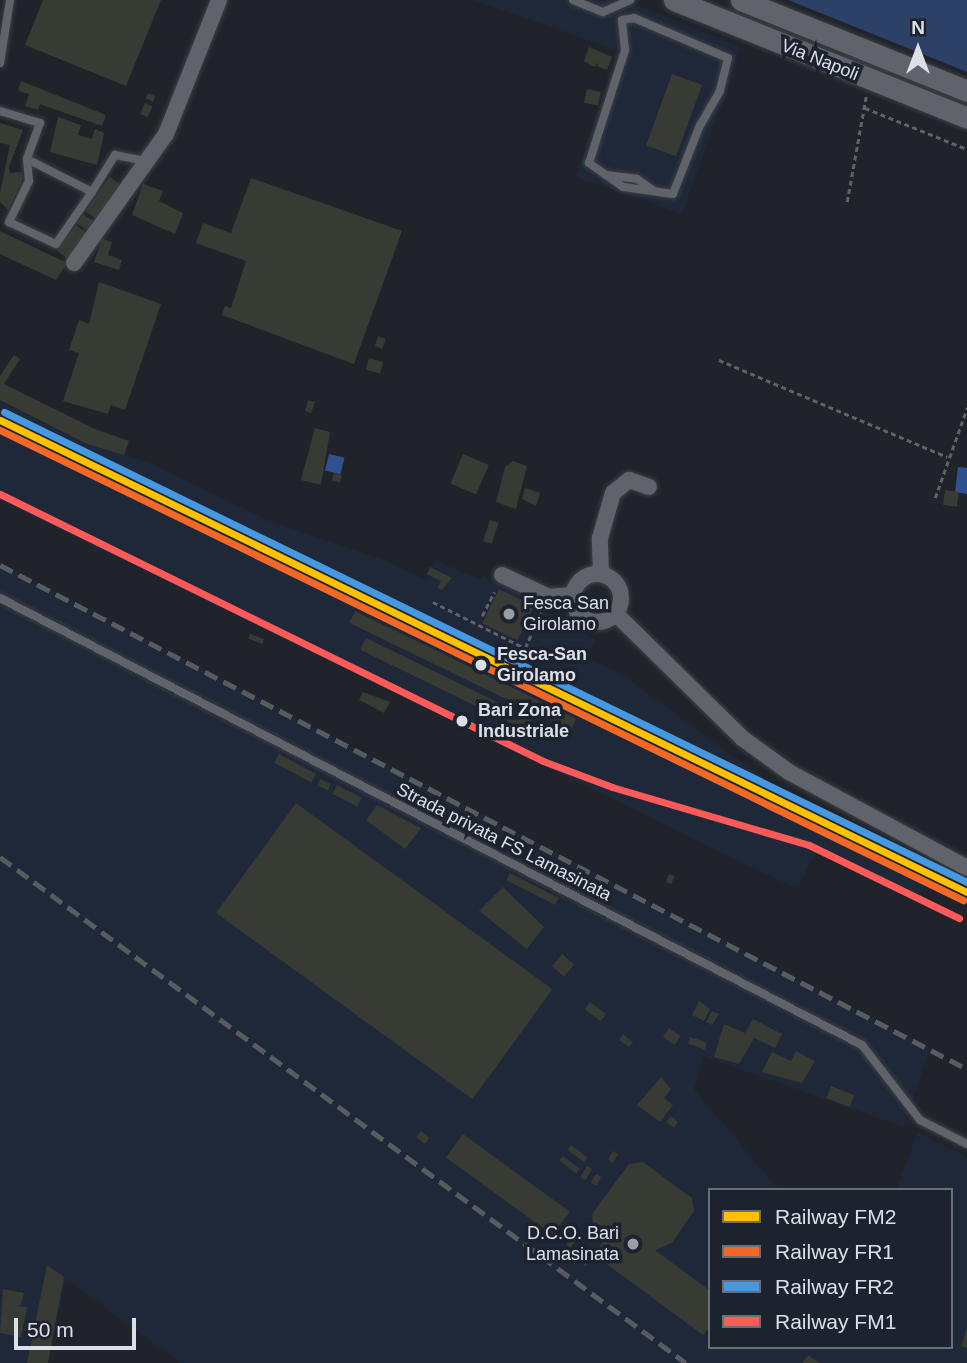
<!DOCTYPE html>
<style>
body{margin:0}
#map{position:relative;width:967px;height:1363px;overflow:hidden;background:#20242a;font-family:Helvetica,sans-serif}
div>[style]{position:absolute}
.built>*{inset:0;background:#1f2838}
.green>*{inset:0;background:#2c4165}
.water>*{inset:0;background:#2f518f;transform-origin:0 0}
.building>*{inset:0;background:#383a34;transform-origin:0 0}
.path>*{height:2.5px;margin-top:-1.25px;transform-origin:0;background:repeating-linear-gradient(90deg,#606267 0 5px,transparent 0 8.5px)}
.roads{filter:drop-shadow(0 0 2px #3c3f45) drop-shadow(0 0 2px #3c3f45)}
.service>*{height:8px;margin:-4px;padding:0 4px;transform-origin:4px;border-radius:4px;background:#606369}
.minor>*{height:16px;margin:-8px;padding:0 8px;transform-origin:8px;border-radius:8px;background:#606369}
.minor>.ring{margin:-8px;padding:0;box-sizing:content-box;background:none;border:16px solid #606369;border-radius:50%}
.secondary>*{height:21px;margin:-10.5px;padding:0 10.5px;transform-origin:10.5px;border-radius:10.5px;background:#606369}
.rail>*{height:5px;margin-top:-2.5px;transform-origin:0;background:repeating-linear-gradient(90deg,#585b60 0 14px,transparent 0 21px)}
.rail-1>*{height:7px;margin:-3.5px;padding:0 3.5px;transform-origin:3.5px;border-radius:3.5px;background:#ffc100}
.rail-2>*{height:7px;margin:-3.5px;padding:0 3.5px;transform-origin:3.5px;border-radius:3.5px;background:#f36827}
.rail-3>*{height:7px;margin:-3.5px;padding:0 3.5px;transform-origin:3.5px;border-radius:3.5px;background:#4699e1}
.rail-4>*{height:7px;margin:-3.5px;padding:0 3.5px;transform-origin:3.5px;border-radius:3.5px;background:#ff5a5a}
.dots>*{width:19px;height:19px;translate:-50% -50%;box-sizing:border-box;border:4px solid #1c232e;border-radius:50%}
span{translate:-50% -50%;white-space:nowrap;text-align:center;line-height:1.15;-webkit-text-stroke:7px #1c232e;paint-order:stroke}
.street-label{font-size:18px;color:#dbe0e8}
.poi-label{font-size:18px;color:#dbe0e8}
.left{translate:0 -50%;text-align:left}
.right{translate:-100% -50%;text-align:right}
.stop-label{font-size:18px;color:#dbe0e8;font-weight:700}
.legend{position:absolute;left:708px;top:1188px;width:245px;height:161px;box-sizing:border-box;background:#1c232e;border:2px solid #686f78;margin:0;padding:9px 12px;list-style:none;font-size:21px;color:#dbe0e8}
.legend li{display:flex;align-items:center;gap:14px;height:35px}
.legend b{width:35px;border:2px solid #686f78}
.north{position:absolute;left:883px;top:14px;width:70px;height:70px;-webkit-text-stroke:5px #1c232e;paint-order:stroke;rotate:0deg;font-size:19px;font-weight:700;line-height:28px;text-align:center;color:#dbe0e8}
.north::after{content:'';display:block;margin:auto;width:24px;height:32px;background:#dbe0e8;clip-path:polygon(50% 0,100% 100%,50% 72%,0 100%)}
.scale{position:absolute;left:14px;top:1318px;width:122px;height:32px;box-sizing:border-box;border:4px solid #dbe0e8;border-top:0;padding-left:9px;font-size:21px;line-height:24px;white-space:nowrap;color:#dbe0e8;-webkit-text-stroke:5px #1c232e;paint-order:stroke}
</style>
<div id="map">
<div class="built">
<i style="clip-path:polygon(473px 0,624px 0,741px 47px,682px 214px,576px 177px,620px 51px)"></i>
<i style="clip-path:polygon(0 400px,87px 444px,151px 463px,267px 520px,389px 562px,426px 580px,435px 560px,481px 580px,483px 576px,541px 604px,544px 611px,596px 640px,588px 660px,617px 671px,763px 778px,935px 863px,920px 896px,818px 848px,797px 889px,0 500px)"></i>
<i style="clip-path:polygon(0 563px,930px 1048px,904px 1127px,703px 1056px,694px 1089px,779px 1190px,710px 1190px,710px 1347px,951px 1347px,951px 1190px,896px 1190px,918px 1132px,967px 1157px,967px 1363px,180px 1363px,66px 1278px,48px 1363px,0 1363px)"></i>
</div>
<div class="green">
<i style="clip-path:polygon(788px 0,967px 0,967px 72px)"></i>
</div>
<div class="water">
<i style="left:329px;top:454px;width:16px;height:17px;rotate:14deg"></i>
<i style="clip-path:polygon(958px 467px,967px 468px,967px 494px,955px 492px)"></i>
</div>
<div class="building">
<i style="clip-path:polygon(43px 0,161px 0,126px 86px,25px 45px)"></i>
<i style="clip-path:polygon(589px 47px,612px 57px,607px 70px,597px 66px,599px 62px,594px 67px,584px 61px)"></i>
<i style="left:672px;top:74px;width:32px;height:76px;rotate:20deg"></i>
<i style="clip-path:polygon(21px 81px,106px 115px,102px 126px,40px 104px,38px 110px,25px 106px,29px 94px,18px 91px)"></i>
<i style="left:587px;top:89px;width:14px;height:14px;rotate:12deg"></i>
<i style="left:148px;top:93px;width:8px;height:6px;rotate:23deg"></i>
<i style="left:145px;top:103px;width:8px;height:12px;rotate:23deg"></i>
<i style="clip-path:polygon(58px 117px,81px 125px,78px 135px,92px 139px,95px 129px,104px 133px,97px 165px,50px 152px)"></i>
<i style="clip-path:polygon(0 123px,23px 130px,9px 167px,10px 173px,22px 172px,22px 182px,8px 210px,0 202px,0 193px,10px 145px,0 143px)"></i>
<i style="left:110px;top:177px;width:14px;height:42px;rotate:36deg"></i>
<i style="clip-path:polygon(251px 178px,402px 231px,354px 364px,222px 315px,225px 306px,231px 308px,246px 261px,196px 243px,203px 223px,231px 233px)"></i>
<i style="clip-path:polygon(143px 184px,163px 191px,159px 201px,183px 213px,175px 234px,132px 215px)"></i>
<i style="left:83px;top:214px;width:14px;height:11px;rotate:34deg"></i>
<i style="left:76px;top:225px;width:15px;height:32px;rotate:37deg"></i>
<i style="clip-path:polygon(0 231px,67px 263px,56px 280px,0 254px)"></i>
<i style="clip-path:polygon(102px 239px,112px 242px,108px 255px,122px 260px,119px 270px,94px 262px)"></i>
<i style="clip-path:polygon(99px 282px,161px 304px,125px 410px,111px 405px,108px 414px,63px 401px,79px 353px,69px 350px,79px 320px,89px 324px)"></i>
<i style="clip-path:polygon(378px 336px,386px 339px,382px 349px,375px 346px)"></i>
<i style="clip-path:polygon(14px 355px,20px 359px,4px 384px,95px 429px,129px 441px,124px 455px,87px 444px,0 400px,0 376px)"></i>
<i style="left:369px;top:358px;width:15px;height:12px;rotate:16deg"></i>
<i style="clip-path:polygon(308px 400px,315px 402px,311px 413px,305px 411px)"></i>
<i style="clip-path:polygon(315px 428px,330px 432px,321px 485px,301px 480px)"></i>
<i style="left:463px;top:454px;width:28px;height:32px;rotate:23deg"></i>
<i style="clip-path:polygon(513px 461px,527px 466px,516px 509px,496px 502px,505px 467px)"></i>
<i style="clip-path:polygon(334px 473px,342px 475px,340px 482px,332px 481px)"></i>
<i style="clip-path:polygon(525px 488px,540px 493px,536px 506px,522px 499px)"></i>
<i style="left:945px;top:490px;width:14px;height:15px;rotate:8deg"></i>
<i style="left:490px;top:520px;width:9px;height:22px;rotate:18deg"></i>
<i style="clip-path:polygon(430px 567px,452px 578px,442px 590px,437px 588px,441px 581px,427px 574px)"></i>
<i style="left:499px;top:589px;width:39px;height:38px;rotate:26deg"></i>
<i style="left:355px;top:611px;width:246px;height:13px;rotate:26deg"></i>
<i style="left:418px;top:611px;width:24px;height:7px;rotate:28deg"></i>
<i style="left:250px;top:634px;width:15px;height:5px;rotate:20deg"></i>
<i style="left:366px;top:638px;width:185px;height:13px;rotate:26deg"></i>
<i style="clip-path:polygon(363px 692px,390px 702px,384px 713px,359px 700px)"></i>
<i style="left:279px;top:754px;width:42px;height:10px;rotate:28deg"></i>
<i style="left:320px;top:779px;width:12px;height:7px;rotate:24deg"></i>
<i style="left:337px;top:785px;width:28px;height:10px;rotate:27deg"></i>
<i style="left:296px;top:803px;width:317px;height:136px;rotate:36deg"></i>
<i style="clip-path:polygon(377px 805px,421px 828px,405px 849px,366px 820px)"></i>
<i style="left:510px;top:873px;width:55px;height:8px;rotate:27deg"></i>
<i style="clip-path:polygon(669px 874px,675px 876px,671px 884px,666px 882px)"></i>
<i style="clip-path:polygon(503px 887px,544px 927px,527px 949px,479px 911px)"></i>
<i style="left:562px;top:954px;width:16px;height:16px;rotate:40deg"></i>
<i style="clip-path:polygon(699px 1001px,710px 1009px,704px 1021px,692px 1015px)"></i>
<i style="left:590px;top:1002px;width:20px;height:9px;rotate:37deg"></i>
<i style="clip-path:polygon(712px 1011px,719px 1014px,712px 1025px,706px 1022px)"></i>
<i style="clip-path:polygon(753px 1019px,782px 1034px,775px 1048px,754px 1038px,739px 1064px,714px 1057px,724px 1024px,745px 1033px)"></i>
<i style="left:669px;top:1028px;width:14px;height:11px;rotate:34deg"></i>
<i style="clip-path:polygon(623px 1034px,633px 1042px,629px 1047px,619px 1040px)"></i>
<i style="left:690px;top:1037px;width:18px;height:7px;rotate:19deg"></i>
<i style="clip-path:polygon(796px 1051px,815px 1061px,802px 1083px,762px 1072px,772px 1052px,791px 1061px)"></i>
<i style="clip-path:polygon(661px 1077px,671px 1089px,664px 1098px,673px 1105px,660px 1122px,637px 1105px)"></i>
<i style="left:831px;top:1086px;width:25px;height:13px;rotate:21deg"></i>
<i style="clip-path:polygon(671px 1116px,678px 1122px,674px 1128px,666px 1122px)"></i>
<i style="left:421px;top:1131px;width:11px;height:8px;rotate:38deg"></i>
<i style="left:463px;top:1134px;width:132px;height:29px;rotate:36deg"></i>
<i style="left:571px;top:1145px;width:21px;height:6px;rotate:37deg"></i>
<i style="left:613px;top:1151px;width:6px;height:10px;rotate:31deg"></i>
<i style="left:563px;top:1156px;width:21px;height:6px;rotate:37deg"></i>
<i style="clip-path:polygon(643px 1162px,692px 1198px,694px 1211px,672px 1243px,655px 1250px,710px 1291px,710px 1327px,703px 1335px,601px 1260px,606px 1252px,599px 1247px,606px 1238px,593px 1229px,592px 1214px,629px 1164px)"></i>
<i style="left:587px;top:1166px;width:6px;height:13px;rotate:31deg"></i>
<i style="left:596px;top:1174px;width:6px;height:10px;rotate:31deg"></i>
<i style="left:573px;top:1236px;width:5px;height:11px;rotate:37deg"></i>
<i style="clip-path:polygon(571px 1249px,580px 1256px,577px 1259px,568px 1253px)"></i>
<i style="left:582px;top:1255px;width:10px;height:7px;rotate:37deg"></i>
<i style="clip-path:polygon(47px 1265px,64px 1277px,48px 1363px,27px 1363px)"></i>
<i style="clip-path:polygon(3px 1289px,24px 1293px,21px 1305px,17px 1306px,27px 1307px,21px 1337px,0 1333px)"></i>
<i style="clip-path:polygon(967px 1328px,967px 1348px,961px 1346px)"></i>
<i style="clip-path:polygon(808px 1355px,820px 1363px,802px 1363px)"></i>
</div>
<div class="path">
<i style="left:865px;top:108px;width:110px;rotate:21.9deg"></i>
<i style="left:847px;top:202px;width:108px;rotate:-79.8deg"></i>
<i style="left:719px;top:360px;width:248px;rotate:23deg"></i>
<i style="left:935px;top:498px;width:96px;rotate:-70.4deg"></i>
<i style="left:433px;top:602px;width:103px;rotate:26.6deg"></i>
<i style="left:525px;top:648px;width:41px;rotate:-65.3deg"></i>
<i style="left:482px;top:616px;width:27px;rotate:-63deg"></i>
</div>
<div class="roads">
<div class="service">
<i style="left:573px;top:0;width:32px;rotate:22deg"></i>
<i style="left:603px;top:12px;width:30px;rotate:-24deg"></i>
<i style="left:634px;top:18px;width:102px;rotate:23.1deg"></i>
<i style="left:728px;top:58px;width:34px;rotate:104deg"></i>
<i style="left:720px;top:91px;width:39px;rotate:120deg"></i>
<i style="left:700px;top:125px;width:74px;rotate:111.4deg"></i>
<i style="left:673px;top:194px;width:50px;rotate:-172deg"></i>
<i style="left:623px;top:187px;width:42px;rotate:-144.8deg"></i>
<i style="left:589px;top:163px;width:119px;rotate:-72.3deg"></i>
<i style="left:625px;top:50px;width:30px;rotate:-96deg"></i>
<i style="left:622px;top:20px;width:12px;rotate:-9deg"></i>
<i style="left:0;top:63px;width:64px;rotate:-81deg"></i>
<i style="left:0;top:111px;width:42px;rotate:16.7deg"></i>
<i style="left:40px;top:123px;width:38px;rotate:110deg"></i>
<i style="left:27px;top:159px;width:73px;rotate:26.9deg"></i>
<i style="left:92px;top:192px;width:44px;rotate:-58.1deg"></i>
<i style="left:115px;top:155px;width:32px;rotate:11deg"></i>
<i style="left:27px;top:159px;width:22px;rotate:85deg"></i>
<i style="left:29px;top:181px;width:46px;rotate:116deg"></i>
<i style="left:9px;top:222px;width:52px;rotate:25.1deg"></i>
<i style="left:56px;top:244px;width:63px;rotate:-55.3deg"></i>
<i style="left:606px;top:175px;width:31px;rotate:7deg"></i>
<i style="left:637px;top:179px;width:21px;rotate:35deg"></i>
<i style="left:0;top:598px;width:971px;rotate:27.41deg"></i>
<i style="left:862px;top:1045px;width:95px;rotate:52.3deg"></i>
<i style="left:920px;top:1120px;width:53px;rotate:27.1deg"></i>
</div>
<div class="minor">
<i style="left:74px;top:263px;width:158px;rotate:-54.5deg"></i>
<i style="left:166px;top:134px;width:144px;rotate:-68.4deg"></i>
<i class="ring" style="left:573px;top:574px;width:32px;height:32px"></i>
<i style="left:601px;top:574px;width:36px;rotate:-92deg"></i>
<i style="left:600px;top:538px;width:47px;rotate:-73.9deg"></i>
<i style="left:613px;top:493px;width:21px;rotate:-39deg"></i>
<i style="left:629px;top:480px;width:21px;rotate:19deg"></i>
<i style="left:502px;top:575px;width:52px;rotate:25.1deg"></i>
<i style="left:549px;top:597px;width:23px;rotate:-5deg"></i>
<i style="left:616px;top:614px;width:177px;rotate:44.5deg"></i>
<i style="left:742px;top:738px;width:58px;rotate:35.9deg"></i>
<i style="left:789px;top:772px;width:202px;rotate:28.3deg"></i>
</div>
<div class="secondary">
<i style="left:674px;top:0;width:316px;rotate:21.9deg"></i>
<i style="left:741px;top:0;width:244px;rotate:21.9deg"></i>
</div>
</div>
<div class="rail">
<i style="left:0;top:565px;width:1090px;rotate:27.53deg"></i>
<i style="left:0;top:857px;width:852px;rotate:36.41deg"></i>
</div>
<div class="rail-1">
<i style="left:0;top:420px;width:1076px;rotate:26.02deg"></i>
</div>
<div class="rail-2">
<i style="left:0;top:430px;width:1072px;rotate:26.02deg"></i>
</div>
<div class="rail-3">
<i style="left:4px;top:412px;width:1072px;rotate:26.02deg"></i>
</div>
<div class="rail-4">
<i style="left:0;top:494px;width:605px;rotate:26.18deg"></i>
<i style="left:543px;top:761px;width:74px;rotate:20.6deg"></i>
<i style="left:612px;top:787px;width:205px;rotate:16.4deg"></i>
<i style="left:809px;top:845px;width:167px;rotate:26deg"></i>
</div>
<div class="dots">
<i style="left:509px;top:614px;background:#9a9ea6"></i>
<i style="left:481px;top:665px;background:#dbe0e8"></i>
<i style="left:462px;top:721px;background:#dbe0e8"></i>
<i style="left:633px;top:1244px;background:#9a9ea6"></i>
</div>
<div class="street-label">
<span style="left:820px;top:60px;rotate:22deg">Via Napoli</span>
<span style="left:504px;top:842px;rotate:27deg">Strada privata FS Lamasinata</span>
</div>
<div class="poi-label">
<span class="left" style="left:523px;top:614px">Fesca San<br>Girolamo</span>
<span class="right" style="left:619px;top:1244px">D.C.O. Bari<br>Lamasinata</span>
</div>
<div class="stop-label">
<span class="left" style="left:497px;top:665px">Fesca-San<br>Girolamo</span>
<span class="left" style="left:478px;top:721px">Bari Zona<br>Industriale</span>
</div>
<ul class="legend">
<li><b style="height:9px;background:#ffc100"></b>Railway FM2</li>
<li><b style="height:9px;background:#f36827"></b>Railway FR1</li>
<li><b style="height:9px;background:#4699e1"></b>Railway FR2</li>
<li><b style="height:9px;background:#ff5a5a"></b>Railway FM1</li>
</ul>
<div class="north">N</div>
<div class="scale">50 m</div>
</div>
